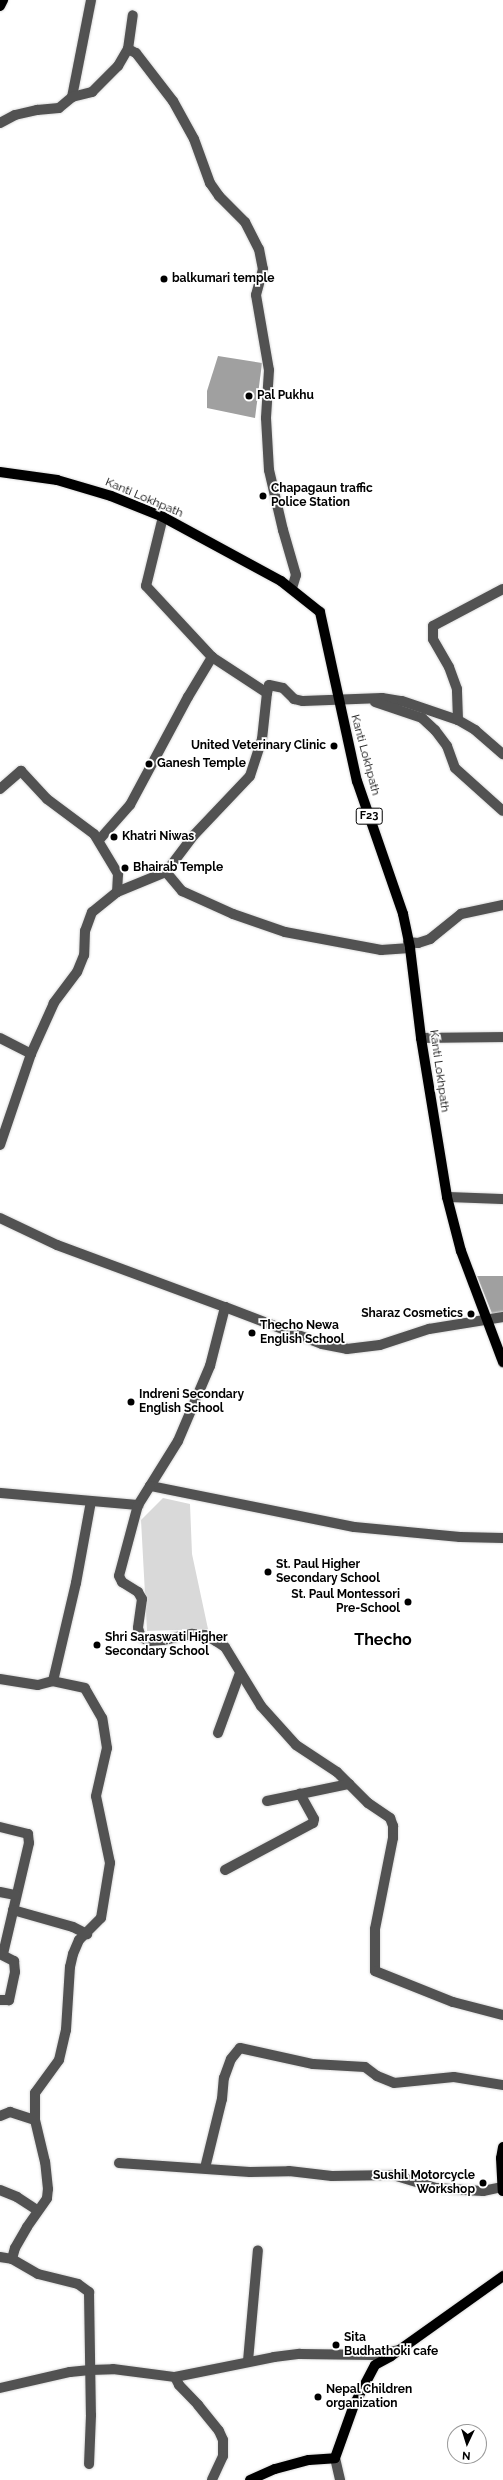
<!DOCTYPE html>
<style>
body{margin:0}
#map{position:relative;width:503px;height:2480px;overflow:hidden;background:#fff;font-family:Raleway,sans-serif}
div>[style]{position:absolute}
.green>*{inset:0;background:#d9d9d9}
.water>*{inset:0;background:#a0a0a0}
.roads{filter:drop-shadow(0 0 1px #dbdbdb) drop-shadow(0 0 1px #dbdbdb)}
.minor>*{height:10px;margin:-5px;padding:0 5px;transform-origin:5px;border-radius:5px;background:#525252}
.major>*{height:10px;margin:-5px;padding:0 5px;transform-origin:5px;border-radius:5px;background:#000}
.dots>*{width:11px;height:11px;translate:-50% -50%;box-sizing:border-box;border:2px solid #fff;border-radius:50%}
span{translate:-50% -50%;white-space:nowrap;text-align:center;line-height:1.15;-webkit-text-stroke:3.5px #fff;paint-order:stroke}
.shield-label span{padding:1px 3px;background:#fff;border:1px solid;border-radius:3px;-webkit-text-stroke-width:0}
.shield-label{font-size:11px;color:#000;font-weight:700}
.poi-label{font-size:12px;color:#000;font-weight:700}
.left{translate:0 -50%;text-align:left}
.right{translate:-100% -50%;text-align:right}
.street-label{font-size:12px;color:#000}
.district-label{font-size:16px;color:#000;font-weight:700}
.north{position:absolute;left:447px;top:2424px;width:40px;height:40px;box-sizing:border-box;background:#fff;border:1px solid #999;border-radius:50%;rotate:184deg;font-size:11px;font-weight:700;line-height:16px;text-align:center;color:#000}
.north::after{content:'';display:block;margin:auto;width:14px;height:18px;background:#000;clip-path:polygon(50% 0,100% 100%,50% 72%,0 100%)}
</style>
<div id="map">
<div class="green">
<i style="clip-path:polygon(163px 1498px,190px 1504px,192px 1554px,208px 1629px,147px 1631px,141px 1520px)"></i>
</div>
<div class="water">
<i style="clip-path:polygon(218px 356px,262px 363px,255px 418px,207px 408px,207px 391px)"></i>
<i style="clip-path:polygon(477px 1276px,503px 1276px,503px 1315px,493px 1316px)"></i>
</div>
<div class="roads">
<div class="minor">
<i style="left:128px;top:49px;width:9px;rotate:27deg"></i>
<i style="left:136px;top:53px;width:61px;rotate:52.4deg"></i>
<i style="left:173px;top:101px;width:43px;rotate:61.1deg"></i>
<i style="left:194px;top:139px;width:47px;rotate:70deg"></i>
<i style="left:210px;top:183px;width:16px;rotate:55deg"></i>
<i style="left:219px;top:196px;width:37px;rotate:45deg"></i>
<i style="left:245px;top:222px;width:30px;rotate:63deg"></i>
<i style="left:259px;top:249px;width:20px;rotate:79deg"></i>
<i style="left:263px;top:269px;width:27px;rotate:105deg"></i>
<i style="left:256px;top:295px;width:76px;rotate:80.2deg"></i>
<i style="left:269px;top:370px;width:48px;rotate:93.6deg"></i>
<i style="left:266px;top:418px;width:52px;rotate:86.7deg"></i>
<i style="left:269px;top:470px;width:62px;rotate:76.9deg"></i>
<i style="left:283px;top:530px;width:47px;rotate:73.9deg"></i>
<i style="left:296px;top:575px;width:14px;rotate:107deg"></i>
<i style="left:72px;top:97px;width:99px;rotate:-78.9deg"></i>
<i style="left:0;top:123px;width:17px;rotate:-28deg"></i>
<i style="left:15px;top:115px;width:23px;rotate:-13deg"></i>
<i style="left:37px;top:110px;width:22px;rotate:-5deg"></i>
<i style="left:59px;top:108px;width:17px;rotate:-40deg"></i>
<i style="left:72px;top:97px;width:21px;rotate:-14deg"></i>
<i style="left:92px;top:92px;width:37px;rotate:-45deg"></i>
<i style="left:118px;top:66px;width:20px;rotate:-60deg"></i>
<i style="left:128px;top:49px;width:34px;rotate:-82deg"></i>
<i style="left:267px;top:693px;width:8px;rotate:-76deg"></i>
<i style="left:269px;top:685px;width:14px;rotate:12deg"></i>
<i style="left:283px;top:688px;width:16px;rotate:45deg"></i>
<i style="left:294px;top:699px;width:9px;rotate:13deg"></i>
<i style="left:303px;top:701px;width:79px;rotate:-2.2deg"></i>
<i style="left:382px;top:698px;width:20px;rotate:9deg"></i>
<i style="left:402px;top:701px;width:59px;rotate:18.7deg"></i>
<i style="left:458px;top:720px;width:20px;rotate:30deg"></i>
<i style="left:475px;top:730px;width:37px;rotate:41deg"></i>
<i style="left:375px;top:702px;width:50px;rotate:18.8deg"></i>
<i style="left:422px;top:718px;width:18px;rotate:43deg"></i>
<i style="left:435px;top:730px;width:20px;rotate:53deg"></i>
<i style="left:447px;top:746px;width:23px;rotate:70deg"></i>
<i style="left:455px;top:768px;width:64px;rotate:41.9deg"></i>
<i style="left:458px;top:720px;width:31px;rotate:-92deg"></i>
<i style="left:457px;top:689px;width:23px;rotate:-110deg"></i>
<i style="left:449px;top:667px;width:32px;rotate:-120deg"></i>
<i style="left:433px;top:639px;width:13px;rotate:-90deg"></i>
<i style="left:433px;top:626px;width:79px;rotate:-27.9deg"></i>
<i style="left:0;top:789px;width:28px;rotate:-41deg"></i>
<i style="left:21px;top:771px;width:38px;rotate:47deg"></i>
<i style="left:47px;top:799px;width:59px;rotate:36.7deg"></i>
<i style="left:94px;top:834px;width:47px;rotate:59deg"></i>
<i style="left:118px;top:874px;width:18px;rotate:93deg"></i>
<i style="left:117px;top:892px;width:32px;rotate:141deg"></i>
<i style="left:92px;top:912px;width:20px;rotate:110deg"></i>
<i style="left:85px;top:931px;width:24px;rotate:92deg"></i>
<i style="left:84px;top:955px;width:18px;rotate:112deg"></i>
<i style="left:77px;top:972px;width:39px;rotate:127deg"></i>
<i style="left:54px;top:1003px;width:56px;rotate:114.3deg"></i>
<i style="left:99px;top:840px;width:47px;rotate:-48.5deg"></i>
<i style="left:130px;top:805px;width:123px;rotate:-61.8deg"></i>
<i style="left:188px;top:697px;width:47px;rotate:-59deg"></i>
<i style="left:212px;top:657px;width:97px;rotate:-132.9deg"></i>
<i style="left:146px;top:586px;width:71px;rotate:-76.2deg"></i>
<i style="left:166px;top:872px;width:46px;rotate:-52.9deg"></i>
<i style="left:194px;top:835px;width:81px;rotate:-46.5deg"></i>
<i style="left:250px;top:776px;width:39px;rotate:-72deg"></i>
<i style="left:262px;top:739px;width:46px;rotate:-83.8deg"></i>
<i style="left:267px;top:693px;width:66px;rotate:-146.8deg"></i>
<i style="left:117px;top:892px;width:53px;rotate:-22.2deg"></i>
<i style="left:166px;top:872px;width:25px;rotate:50deg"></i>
<i style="left:182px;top:891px;width:56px;rotate:24.3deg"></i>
<i style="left:233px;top:914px;width:55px;rotate:19.1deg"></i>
<i style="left:285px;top:932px;width:98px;rotate:10.6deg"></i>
<i style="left:381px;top:950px;width:29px;rotate:-4deg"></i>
<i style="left:408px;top:942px;width:10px;rotate:6deg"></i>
<i style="left:418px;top:943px;width:13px;rotate:-18deg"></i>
<i style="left:430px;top:939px;width:40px;rotate:-39deg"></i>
<i style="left:461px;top:914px;width:43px;rotate:-12.1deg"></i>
<i style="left:0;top:1038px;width:35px;rotate:27deg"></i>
<i style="left:31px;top:1054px;width:96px;rotate:108.8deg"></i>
<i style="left:421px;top:1038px;width:82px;rotate:-0.7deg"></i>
<i style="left:447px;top:1197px;width:56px;rotate:2deg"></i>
<i style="left:0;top:1218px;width:63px;rotate:25.3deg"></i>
<i style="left:57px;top:1245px;width:179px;rotate:20.3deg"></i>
<i style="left:150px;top:1486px;width:53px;rotate:-58.1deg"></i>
<i style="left:178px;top:1441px;width:82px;rotate:-66.9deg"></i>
<i style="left:210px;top:1366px;width:61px;rotate:-75.7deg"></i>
<i style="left:225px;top:1307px;width:104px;rotate:20.9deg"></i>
<i style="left:322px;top:1344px;width:25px;rotate:11deg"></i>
<i style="left:347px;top:1349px;width:33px;rotate:-7deg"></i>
<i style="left:380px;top:1345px;width:52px;rotate:-18.1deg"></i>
<i style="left:429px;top:1329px;width:75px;rotate:-9.2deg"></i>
<i style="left:0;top:1493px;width:139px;rotate:5deg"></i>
<i style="left:503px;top:1538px;width:43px;rotate:-178.7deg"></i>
<i style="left:460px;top:1537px;width:106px;rotate:-174.6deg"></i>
<i style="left:354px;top:1527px;width:208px;rotate:-168.6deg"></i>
<i style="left:150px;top:1486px;width:22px;rotate:122deg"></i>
<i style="left:138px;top:1505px;width:73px;rotate:105deg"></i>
<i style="left:119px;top:1576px;width:7px;rotate:63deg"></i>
<i style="left:122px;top:1582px;width:19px;rotate:32deg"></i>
<i style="left:138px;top:1592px;width:8px;rotate:60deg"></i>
<i style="left:142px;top:1599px;width:29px;rotate:98deg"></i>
<i style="left:138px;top:1628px;width:9px;rotate:72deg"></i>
<i style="left:141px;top:1637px;width:9px;rotate:27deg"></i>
<i style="left:149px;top:1641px;width:14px;rotate:-4deg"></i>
<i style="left:163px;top:1640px;width:30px;rotate:-12deg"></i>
<i style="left:192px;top:1634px;width:13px;rotate:4deg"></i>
<i style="left:205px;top:1635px;width:13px;rotate:29deg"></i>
<i style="left:216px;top:1641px;width:11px;rotate:34deg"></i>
<i style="left:225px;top:1647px;width:69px;rotate:58.6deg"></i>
<i style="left:261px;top:1706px;width:52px;rotate:48.1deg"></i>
<i style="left:296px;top:1745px;width:49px;rotate:33.4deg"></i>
<i style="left:337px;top:1772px;width:44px;rotate:45deg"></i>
<i style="left:368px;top:1803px;width:27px;rotate:34deg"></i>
<i style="left:390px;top:1818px;width:9px;rotate:69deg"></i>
<i style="left:393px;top:1826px;width:12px;rotate:90deg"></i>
<i style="left:393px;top:1838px;width:93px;rotate:101.2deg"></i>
<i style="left:375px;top:1929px;width:42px;rotate:90deg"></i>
<i style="left:375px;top:1971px;width:84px;rotate:21.7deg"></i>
<i style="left:453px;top:2002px;width:52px;rotate:14.6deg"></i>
<i style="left:0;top:1679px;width:38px;rotate:9deg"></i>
<i style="left:38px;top:1685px;width:16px;rotate:-15deg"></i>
<i style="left:53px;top:1681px;width:101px;rotate:-76.8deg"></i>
<i style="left:76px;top:1583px;width:83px;rotate:-79.6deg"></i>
<i style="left:218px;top:1733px;width:64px;rotate:-69.9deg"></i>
<i style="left:267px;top:1801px;width:84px;rotate:-11.7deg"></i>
<i style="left:0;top:1827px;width:29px;rotate:14deg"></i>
<i style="left:28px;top:1834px;width:9px;rotate:84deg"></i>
<i style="left:29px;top:1843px;width:114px;rotate:103.2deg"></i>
<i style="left:225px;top:1870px;width:100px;rotate:-28.1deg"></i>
<i style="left:313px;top:1823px;width:4px;rotate:-76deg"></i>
<i style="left:314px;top:1819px;width:29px;rotate:-119deg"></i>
<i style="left:0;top:1892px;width:16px;rotate:11deg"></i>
<i style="left:13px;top:1910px;width:62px;rotate:15.8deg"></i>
<i style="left:73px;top:1927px;width:16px;rotate:27deg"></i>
<i style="left:0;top:1954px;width:16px;rotate:27deg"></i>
<i style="left:14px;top:1961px;width:11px;rotate:85deg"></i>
<i style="left:15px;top:1972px;width:29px;rotate:102deg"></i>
<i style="left:9px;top:2000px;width:9px;rotate:180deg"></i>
<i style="left:0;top:2116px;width:11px;rotate:-22deg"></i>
<i style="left:10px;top:2112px;width:26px;rotate:18deg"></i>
<i style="left:119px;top:2163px;width:131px;rotate:3.9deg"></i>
<i style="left:250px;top:2172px;width:39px;rotate:-1deg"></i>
<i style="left:289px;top:2171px;width:43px;rotate:6.6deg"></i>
<i style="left:332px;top:2176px;width:61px;rotate:-0.9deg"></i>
<i style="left:393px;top:2175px;width:45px;rotate:16.8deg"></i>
<i style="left:436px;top:2188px;width:29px;rotate:4deg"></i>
<i style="left:465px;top:2190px;width:18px;rotate:3deg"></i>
<i style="left:483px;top:2191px;width:19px;rotate:-12deg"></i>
<i style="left:205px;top:2168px;width:71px;rotate:-76.2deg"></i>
<i style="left:222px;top:2099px;width:21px;rotate:-85deg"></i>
<i style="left:224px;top:2078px;width:20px;rotate:-70deg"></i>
<i style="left:231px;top:2059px;width:14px;rotate:-51deg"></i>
<i style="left:240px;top:2048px;width:75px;rotate:12.4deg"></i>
<i style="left:313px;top:2064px;width:52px;rotate:3.3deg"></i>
<i style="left:365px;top:2067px;width:15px;rotate:37deg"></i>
<i style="left:377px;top:2076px;width:18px;rotate:22deg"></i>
<i style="left:394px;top:2083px;width:60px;rotate:-5.7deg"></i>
<i style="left:454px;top:2077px;width:50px;rotate:9.3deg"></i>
<i style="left:0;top:2190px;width:18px;rotate:22deg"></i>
<i style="left:17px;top:2197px;width:24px;rotate:33deg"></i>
<i style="left:0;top:2257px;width:12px;rotate:9deg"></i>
<i style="left:12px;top:2259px;width:30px;rotate:30deg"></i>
<i style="left:38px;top:2274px;width:41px;rotate:14deg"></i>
<i style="left:78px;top:2284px;width:14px;rotate:36deg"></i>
<i style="left:89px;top:2292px;width:123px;rotate:89.1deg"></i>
<i style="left:91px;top:2415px;width:49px;rotate:92.3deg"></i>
<i style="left:12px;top:2259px;width:11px;rotate:-75deg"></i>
<i style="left:15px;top:2248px;width:24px;rotate:-60deg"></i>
<i style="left:27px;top:2227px;width:35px;rotate:-55deg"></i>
<i style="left:47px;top:2198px;width:9px;rotate:-84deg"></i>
<i style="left:48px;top:2189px;width:27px;rotate:-96deg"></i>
<i style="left:45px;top:2162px;width:43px;rotate:-103.4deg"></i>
<i style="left:35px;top:2120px;width:27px;rotate:-90deg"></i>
<i style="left:35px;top:2093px;width:41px;rotate:-54deg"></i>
<i style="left:59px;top:2060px;width:31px;rotate:-77deg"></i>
<i style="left:66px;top:2030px;width:63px;rotate:-86.4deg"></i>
<i style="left:70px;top:1967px;width:13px;rotate:-77deg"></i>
<i style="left:73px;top:1954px;width:15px;rotate:-67deg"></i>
<i style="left:79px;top:1940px;width:31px;rotate:-45deg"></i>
<i style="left:101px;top:1918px;width:56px;rotate:-80.7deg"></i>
<i style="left:110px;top:1863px;width:68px;rotate:-101.8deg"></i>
<i style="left:96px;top:1796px;width:49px;rotate:-77.1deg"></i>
<i style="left:107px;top:1748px;width:30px;rotate:-99deg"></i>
<i style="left:102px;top:1718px;width:34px;rotate:-120deg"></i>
<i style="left:85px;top:1688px;width:33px;rotate:-168deg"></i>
<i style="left:248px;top:2361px;width:111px;rotate:-84.9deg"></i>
<i style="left:175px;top:2377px;width:101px;rotate:-11.4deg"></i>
<i style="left:274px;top:2357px;width:26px;rotate:-7deg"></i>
<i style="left:300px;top:2354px;width:74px;rotate:0.8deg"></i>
<i style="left:374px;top:2355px;width:25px;rotate:-11deg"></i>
<i style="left:0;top:2388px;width:72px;rotate:-12.9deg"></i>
<i style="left:70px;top:2372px;width:20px;rotate:-6deg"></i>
<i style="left:90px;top:2370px;width:23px;rotate:-2deg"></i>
<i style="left:113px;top:2369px;width:63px;rotate:7.4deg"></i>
<i style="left:175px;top:2377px;width:9px;rotate:63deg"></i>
<i style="left:179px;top:2385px;width:28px;rotate:46deg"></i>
<i style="left:198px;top:2405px;width:33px;rotate:51deg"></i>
<i style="left:219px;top:2431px;width:10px;rotate:66deg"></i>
<i style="left:223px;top:2440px;width:16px;rotate:90deg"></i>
<i style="left:223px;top:2456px;width:26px;rotate:115deg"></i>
<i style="left:335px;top:2458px;width:23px;rotate:77deg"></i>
</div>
<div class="major">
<i style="left:0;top:6px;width:7px;rotate:-63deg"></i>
<i style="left:0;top:472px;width:58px;rotate:8deg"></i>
<i style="left:57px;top:480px;width:56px;rotate:16.5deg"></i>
<i style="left:111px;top:496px;width:56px;rotate:22deg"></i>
<i style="left:163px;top:517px;width:134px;rotate:28.5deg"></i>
<i style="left:281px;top:581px;width:50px;rotate:38.5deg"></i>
<i style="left:320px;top:612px;width:173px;rotate:77.7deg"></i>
<i style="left:357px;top:781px;width:141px;rotate:70.9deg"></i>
<i style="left:403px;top:914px;width:35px;rotate:78deg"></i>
<i style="left:410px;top:948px;width:91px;rotate:83deg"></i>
<i style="left:421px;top:1038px;width:161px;rotate:80.7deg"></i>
<i style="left:447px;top:1197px;width:56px;rotate:75.5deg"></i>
<i style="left:461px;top:1251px;width:119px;rotate:69.3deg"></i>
<i style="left:503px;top:2147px;width:11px;rotate:100deg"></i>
<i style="left:501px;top:2158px;width:33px;rotate:87deg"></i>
<i style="left:250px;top:2480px;width:27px;rotate:-24deg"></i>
<i style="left:275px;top:2469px;width:35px;rotate:-15deg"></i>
<i style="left:309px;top:2460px;width:26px;rotate:-4deg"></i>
<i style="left:335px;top:2458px;width:56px;rotate:-70.3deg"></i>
<i style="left:354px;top:2405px;width:45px;rotate:-62.3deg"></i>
<i style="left:375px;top:2365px;width:18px;rotate:-29deg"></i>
<i style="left:391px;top:2356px;width:138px;rotate:-35.5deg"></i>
</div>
</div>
<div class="dots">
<i style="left:164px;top:279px;background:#000"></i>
<i style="left:249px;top:396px;background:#000"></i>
<i style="left:263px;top:496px;background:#000"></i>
<i style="left:334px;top:746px;background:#000"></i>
<i style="left:149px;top:764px;background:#000"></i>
<i style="left:114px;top:837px;background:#000"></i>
<i style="left:125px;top:868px;background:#000"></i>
<i style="left:471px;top:1314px;background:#000"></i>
<i style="left:252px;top:1333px;background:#000"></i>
<i style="left:131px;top:1402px;background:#000"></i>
<i style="left:268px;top:1572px;background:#000"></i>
<i style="left:408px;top:1602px;background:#000"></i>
<i style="left:97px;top:1645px;background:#000"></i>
<i style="left:483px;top:2183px;background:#000"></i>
<i style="left:336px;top:2345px;background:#000"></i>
<i style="left:318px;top:2397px;background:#000"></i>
</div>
<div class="shield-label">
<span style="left:369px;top:816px">F23</span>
</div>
<div class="poi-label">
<span class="left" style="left:172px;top:279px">balkumari temple</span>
<span class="left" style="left:257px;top:396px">Pal Pukhu</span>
<span class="left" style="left:271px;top:496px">Chapagaun traffic<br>Police Station</span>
<span class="right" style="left:326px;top:746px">United Veterinary Clinic</span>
<span class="left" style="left:157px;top:764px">Ganesh Temple</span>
<span class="left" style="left:122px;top:837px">Khatri Niwas</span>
<span class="left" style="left:133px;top:868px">Bhairab Temple</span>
<span class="right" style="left:463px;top:1314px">Sharaz Cosmetics</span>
<span class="left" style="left:260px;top:1333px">Thecho Newa<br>English School</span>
<span class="left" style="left:139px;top:1402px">Indreni Secondary<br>English School</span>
<span class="left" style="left:276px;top:1572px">St. Paul Higher<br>Secondary School</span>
<span class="right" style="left:400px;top:1602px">St. Paul Montessori<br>Pre-School</span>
<span class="left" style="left:105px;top:1645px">Shri Saraswati Higher<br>Secondary School</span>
<span class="right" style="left:475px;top:2183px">Sushil Motorcycle<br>Workshop</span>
<span class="left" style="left:344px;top:2345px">Sita<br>Budhathoki cafe</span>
<span class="left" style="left:326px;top:2397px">Nepal Children<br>organization</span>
</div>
<div class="street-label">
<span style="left:144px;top:498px;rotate:23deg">Kanti Lokhpath</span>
<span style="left:365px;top:755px;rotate:75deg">Kanti Lokhpath</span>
<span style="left:439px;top:1071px;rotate:82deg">Kanti Lokhpath</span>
</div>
<div class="district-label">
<span style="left:383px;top:1640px">Thecho</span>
</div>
<div class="north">N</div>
</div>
